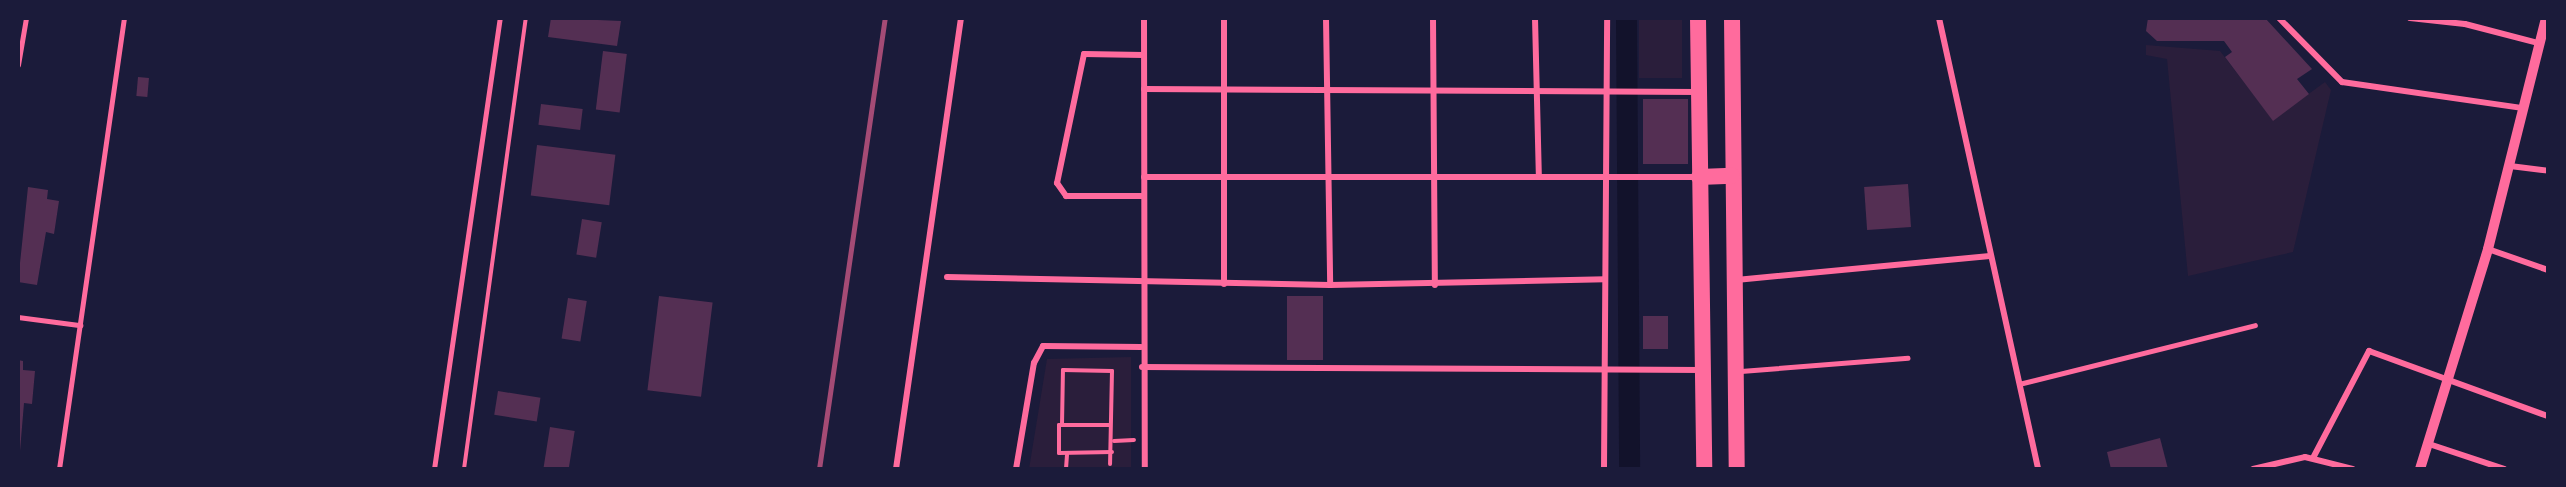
<!DOCTYPE html>
<style>
body{margin:0}
#map{position:relative;width:2566px;height:487px;overflow:hidden;background:#1b1b3a;font-family:Bitter,serif}
div>[style]{position:absolute}
.green>*{inset:0;background:#2a1e3b;transform-origin:0 0}
.canal>*{height:21px;margin:-10.5px;padding:0 10.5px;transform-origin:10.5px;border-radius:10.5px;background:#12122b}
.building>*{inset:0;background:#542f53;transform-origin:0 0}
.path>*{height:4px;margin:-2px;padding:0 2px;transform-origin:2px;border-radius:2px;background:#ff6b9d}
.service>*{height:4.5px;margin:-2.25px;padding:0 2.25px;transform-origin:2.25px;border-radius:2.25px;background:#ff6b9d}
.minor>*{height:6px;margin:-3px;padding:0 3px;transform-origin:3px;border-radius:3px;background:#ff6b9d}
.tertiary>*{height:10px;margin:-5px;padding:0 5px;transform-origin:5px;border-radius:5px;background:#ff6b9d}
.trunk>*{height:16px;margin:-8px;padding:0 8px;transform-origin:8px;border-radius:8px;background:#ff6b9d}
.rail>*{height:4.5px;margin:-2.25px;padding:0 2.25px;transform-origin:2.25px;border-radius:2.25px;background:#a44b75}
span{translate:-50% -50%;white-space:nowrap;text-align:center;line-height:1.15;-webkit-text-stroke:6px #1b1b3a;paint-order:stroke}
.frame{position:absolute;inset:0;border:20px solid #1b1b3a;pointer-events:none}
</style>
<div id="map">
<div class="green">
<i style="left:1639px;top:18px;width:43px;height:60px"></i>
<i style="clip-path:polygon(2146px 45px,2220px 51px,2273px 120px,2325px 82px,2331px 90px,2293px 252px,2188px 276px,2167px 59px,2146px 55px)"></i>
<i style="clip-path:polygon(1131px 357px,1131px 469px,1029px 469px,1047px 359px)"></i>
</div>
<div class="canal">
<i style="left:1626px;top:18px;width:451px;rotate:89.6deg"></i>
</div>
<div class="building">
<i style="clip-path:polygon(551px 18px,621px 21px,617px 46px,548px 37px)"></i>
<i style="clip-path:polygon(2148px 18px,2265px 18px,2312px 69px,2297px 79px,2309px 94px,2273px 121px,2225px 57px,2232px 52px,2224px 41px,2157px 41px,2146px 31px)"></i>
<i style="left:603px;top:51px;width:24px;height:59px;rotate:7deg"></i>
<i style="left:138px;top:77px;width:11px;height:19px;rotate:5deg"></i>
<i style="left:1643px;top:99px;width:45px;height:65px"></i>
<i style="left:541px;top:104px;width:42px;height:21px;rotate:7deg"></i>
<i style="left:537px;top:145px;width:79px;height:51px;rotate:7deg"></i>
<i style="left:1908px;top:184px;width:43px;height:44px;rotate:86deg"></i>
<i style="clip-path:polygon(28px 187px,48px 190px,47px 199px,59px 201px,54px 234px,46px 232px,37px 285px,18px 282px)"></i>
<i style="left:582px;top:219px;width:20px;height:36px;rotate:9deg"></i>
<i style="left:659px;top:296px;width:54px;height:95px;rotate:7deg"></i>
<i style="left:1287px;top:296px;width:36px;height:64px"></i>
<i style="left:568px;top:298px;width:19px;height:41px;rotate:9deg"></i>
<i style="left:1643px;top:316px;width:25px;height:33px"></i>
<i style="clip-path:polygon(18px 360px,23px 361px,23px 370px,35px 371px,32px 404px,24px 403px,20px 451px)"></i>
<i style="left:498px;top:391px;width:43px;height:24px;rotate:9deg"></i>
<i style="left:550px;top:427px;width:25px;height:42px;rotate:9deg"></i>
<i style="clip-path:polygon(2160px 438px,2168px 469px,2111px 469px,2107px 452px)"></i>
</div>
<div class="path">
<i style="left:1062px;top:425px;width:55px;rotate:-89deg"></i>
<i style="left:1063px;top:370px;width:49px;rotate:1.2deg"></i>
<i style="left:1112px;top:371px;width:93px;rotate:91.2deg"></i>
<i style="left:1110px;top:425px;width:51px;rotate:180deg"></i>
<i style="left:1059px;top:425px;width:28px;rotate:90deg"></i>
<i style="left:1059px;top:453px;width:53px;rotate:-1.1deg"></i>
<i style="left:1114px;top:441px;width:20px;rotate:-3deg"></i>
<i style="left:464px;top:469px;width:455px;rotate:-82.2deg"></i>
<i style="left:1066px;top:469px;width:16px;rotate:-86deg"></i>
</div>
<div class="service">
<i style="left:18px;top:65px;width:48px;rotate:-80.3deg"></i>
<i style="left:18px;top:317px;width:63px;rotate:7.4deg"></i>
<i style="left:1741px;top:371px;width:167px;rotate:-4.5deg"></i>
<i style="left:2019px;top:384px;width:243px;rotate:-14deg"></i>
<i style="left:59px;top:469px;width:456px;rotate:-81.8deg"></i>
<i style="left:434px;top:469px;width:456px;rotate:-81.7deg"></i>
</div>
<div class="minor">
<i style="left:1144px;top:18px;width:451px;rotate:89.9deg"></i>
<i style="left:1224px;top:18px;width:266px;rotate:90deg"></i>
<i style="left:1326px;top:18px;width:267px;rotate:89.1deg"></i>
<i style="left:1433px;top:18px;width:267px;rotate:89.6deg"></i>
<i style="left:1535px;top:18px;width:159px;rotate:88.6deg"></i>
<i style="left:1939px;top:18px;width:462px;rotate:77.6deg"></i>
<i style="left:2279px;top:18px;width:90px;rotate:45.5deg"></i>
<i style="left:2342px;top:82px;width:183px;rotate:8.2deg"></i>
<i style="left:2410px;top:18px;width:55px;rotate:6.2deg"></i>
<i style="left:2465px;top:24px;width:75px;rotate:14.6deg"></i>
<i style="left:1143px;top:55px;width:59px;rotate:-179deg"></i>
<i style="left:1084px;top:54px;width:132px;rotate:101.8deg"></i>
<i style="left:1057px;top:183px;width:16px;rotate:55deg"></i>
<i style="left:1066px;top:196px;width:77px"></i>
<i style="left:1144px;top:89px;width:554px;rotate:0.31deg"></i>
<i style="left:2510px;top:166px;width:38px;rotate:7deg"></i>
<i style="left:1144px;top:177px;width:554px"></i>
<i style="left:2488px;top:249px;width:64px;rotate:19.3deg"></i>
<i style="left:947px;top:277px;width:383px;rotate:1.2deg"></i>
<i style="left:1330px;top:285px;width:275px;rotate:-1.2deg"></i>
<i style="left:1736px;top:280px;width:255px;rotate:-5.4deg"></i>
<i style="left:1142px;top:367px;width:560px;rotate:0.31deg"></i>
<i style="left:2429px;top:444px;width:79px;rotate:18.4deg"></i>
<i style="left:2313px;top:458px;width:121px;rotate:-62.4deg"></i>
<i style="left:2369px;top:351px;width:190px;rotate:20deg"></i>
<i style="left:896px;top:469px;width:456px;rotate:-81.8deg"></i>
<i style="left:1016px;top:469px;width:108px;rotate:-80.4deg"></i>
<i style="left:1034px;top:363px;width:19px;rotate:-62deg"></i>
<i style="left:1043px;top:346px;width:98px;rotate:0.6deg"></i>
<i style="left:1604px;top:469px;width:451px;rotate:-89.6deg"></i>
<i style="left:2253px;top:469px;width:53px;rotate:-13deg"></i>
<i style="left:2305px;top:457px;width:49px;rotate:14deg"></i>
</div>
<div class="tertiary">
<i style="left:2420px;top:469px;width:230px;rotate:-72.8deg"></i>
<i style="left:2488px;top:249px;width:238px;rotate:-75.9deg"></i>
</div>
<div class="trunk">
<i style="left:1698px;top:18px;width:451px;rotate:89.2deg"></i>
<i style="left:1732px;top:18px;width:451px;rotate:89.4deg"></i>
<i style="left:1699px;top:177px;width:33px;rotate:-2deg"></i>
</div>
<div class="rail">
<i style="left:819px;top:469px;width:456px;rotate:-81.7deg"></i>
</div>
<div class="frame"></div>
</div>
